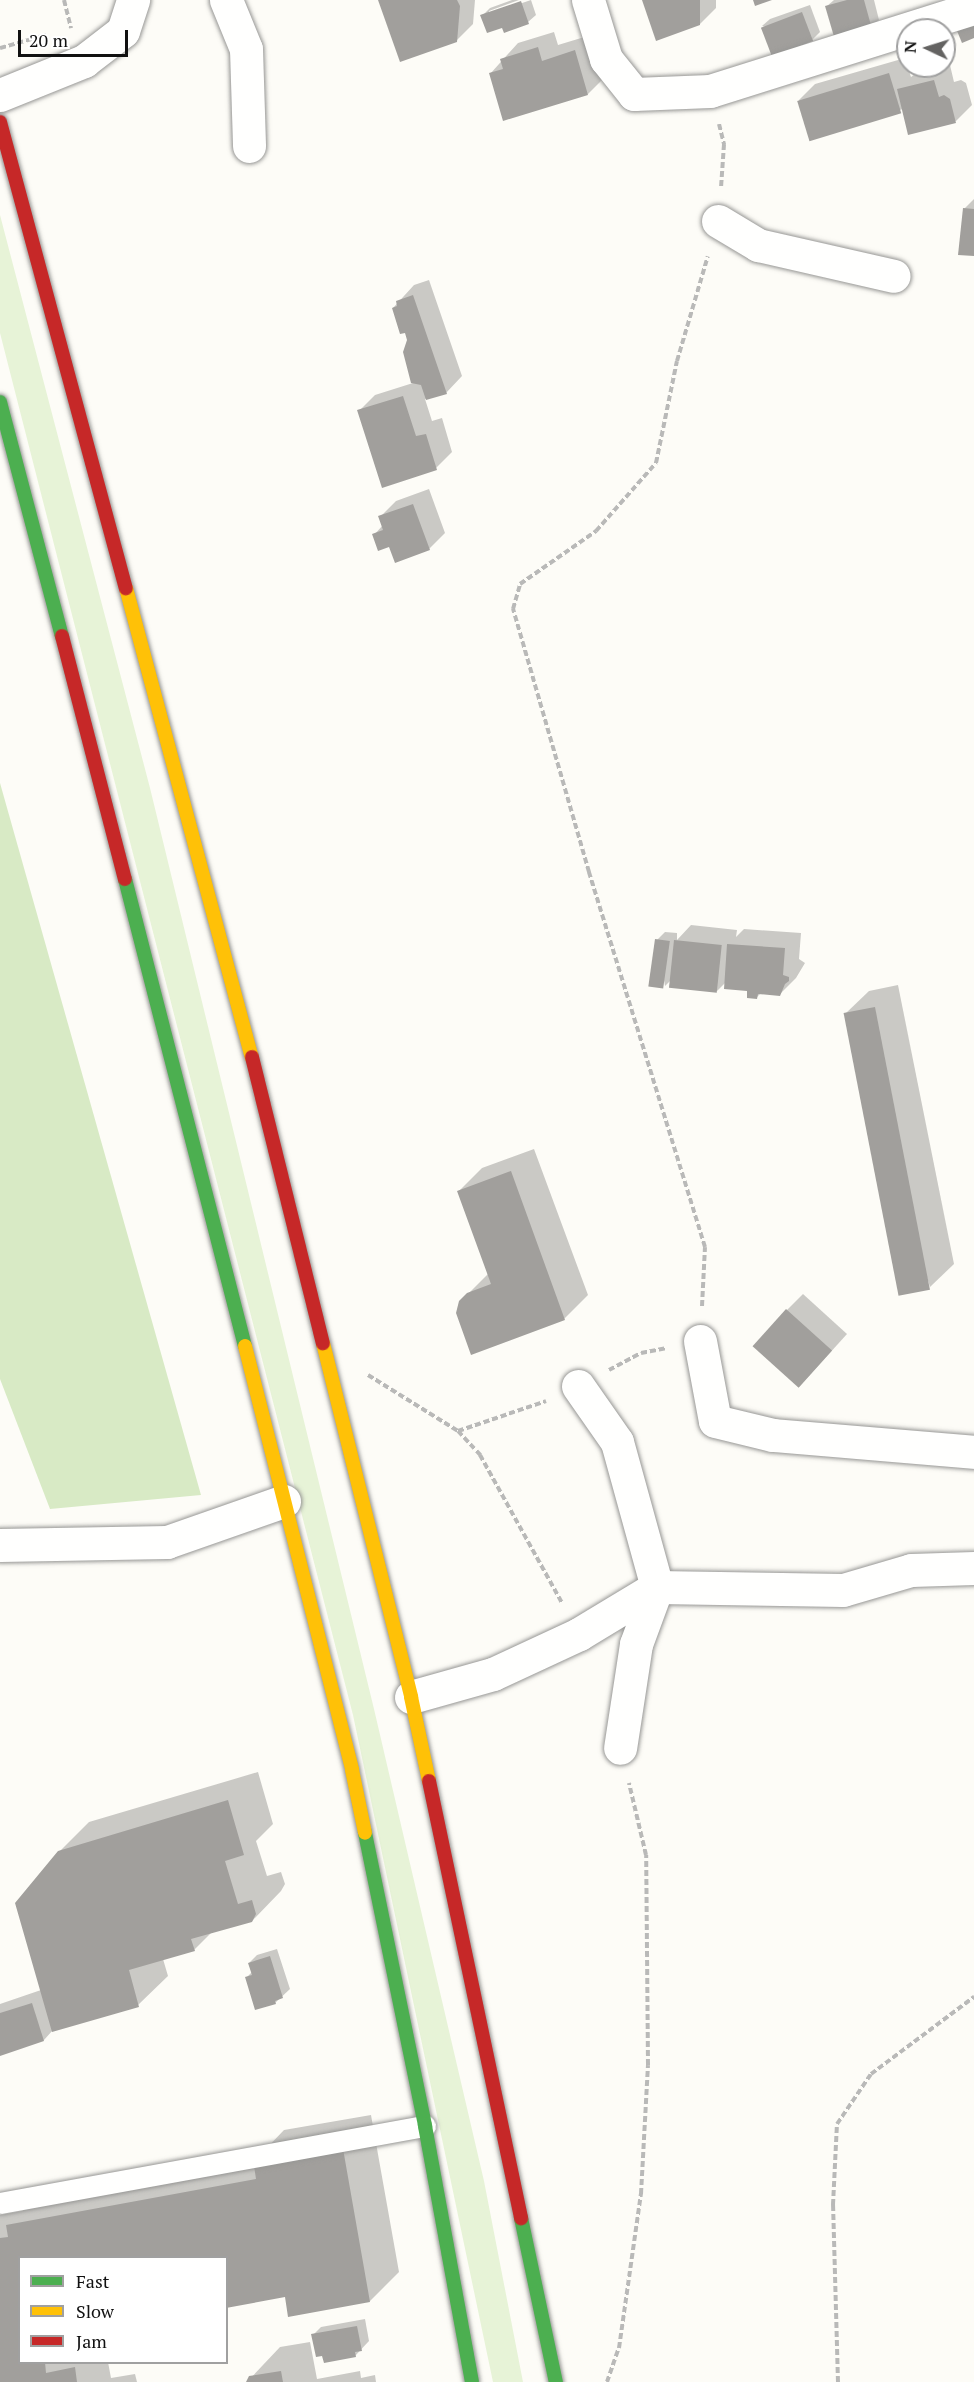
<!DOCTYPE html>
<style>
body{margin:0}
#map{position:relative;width:974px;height:2382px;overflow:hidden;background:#fdfcf7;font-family:"PT Serif",serif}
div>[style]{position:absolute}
.green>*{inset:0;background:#e7f3d7}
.forest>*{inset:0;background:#d8eac5}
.shadow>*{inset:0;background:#0003}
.building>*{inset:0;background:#a19f9c;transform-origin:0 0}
.path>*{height:4px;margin-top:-2px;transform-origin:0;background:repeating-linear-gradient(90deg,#b9b9b8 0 6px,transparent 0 9px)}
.roads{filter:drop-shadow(0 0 2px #979795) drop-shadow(0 0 2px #979795)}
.lane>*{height:21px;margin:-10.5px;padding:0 10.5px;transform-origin:10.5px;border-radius:10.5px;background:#fffffe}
.street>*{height:33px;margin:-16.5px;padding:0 16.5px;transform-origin:16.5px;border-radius:16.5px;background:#fffffe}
.fast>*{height:14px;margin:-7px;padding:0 7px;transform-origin:7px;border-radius:7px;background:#4caf50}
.slow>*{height:14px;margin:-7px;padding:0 7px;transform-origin:7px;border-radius:7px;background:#ffc107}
.jam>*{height:14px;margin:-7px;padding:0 7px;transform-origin:7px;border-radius:7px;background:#c62828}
span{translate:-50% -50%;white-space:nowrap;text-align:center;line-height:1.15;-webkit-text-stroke:6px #fff;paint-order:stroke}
.legend{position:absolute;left:18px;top:2256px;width:210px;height:108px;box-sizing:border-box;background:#fff;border:2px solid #a0a0a0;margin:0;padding:8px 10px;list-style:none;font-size:18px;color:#111}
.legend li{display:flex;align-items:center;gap:12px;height:30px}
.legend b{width:30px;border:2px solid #a0a0a0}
.north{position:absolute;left:896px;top:18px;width:60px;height:60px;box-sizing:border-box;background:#fff;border:2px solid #a0a0a0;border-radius:50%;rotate:274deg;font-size:16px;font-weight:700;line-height:24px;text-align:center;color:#111}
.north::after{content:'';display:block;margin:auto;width:21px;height:27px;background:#646362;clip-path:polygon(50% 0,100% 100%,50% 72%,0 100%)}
.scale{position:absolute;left:18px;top:30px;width:110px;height:27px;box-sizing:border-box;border:3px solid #111;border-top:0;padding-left:8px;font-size:18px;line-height:21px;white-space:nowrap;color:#111;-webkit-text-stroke:4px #fff;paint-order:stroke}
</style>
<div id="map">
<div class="green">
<i style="clip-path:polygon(0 215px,150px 788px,374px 1709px,484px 2181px,523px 2382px,493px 2382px,353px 1715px,0 333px)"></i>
</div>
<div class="forest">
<i style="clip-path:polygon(0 783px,201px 1495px,50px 1509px,0 1379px)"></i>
</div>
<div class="shadow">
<i style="clip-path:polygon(380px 0,475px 0,473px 24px,456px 41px)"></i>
<i style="clip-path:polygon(512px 0,519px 0,489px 11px,489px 14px,531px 0,536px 15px,528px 22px,503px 26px,482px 16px,490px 8px)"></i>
<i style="clip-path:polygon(644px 0,716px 0,716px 8px,700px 24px)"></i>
<i style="clip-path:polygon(834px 0,874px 0,879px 20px,871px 28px,827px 6px)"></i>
<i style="clip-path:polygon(810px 5px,820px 32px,812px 40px,762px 26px,770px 19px)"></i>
<i style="clip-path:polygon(554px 32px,558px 45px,591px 35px,604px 78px,588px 94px,490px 74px,518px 43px)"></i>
<i style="clip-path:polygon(905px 58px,911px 77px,915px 74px,950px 65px,954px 82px,961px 80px,966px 83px,972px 105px,956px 121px,903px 109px,810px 138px,799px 100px,815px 84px)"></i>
<i style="clip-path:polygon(974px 199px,974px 255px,964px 209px)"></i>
<i style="clip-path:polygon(429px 280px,462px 376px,446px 393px,425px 399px,432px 421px,442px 418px,452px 452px,436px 468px,359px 411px,375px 395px,413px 383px,409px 340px,393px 308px,414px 285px)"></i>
<i style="clip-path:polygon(429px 489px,445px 533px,429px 549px,390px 545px,374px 535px,383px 525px,380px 517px,396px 501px)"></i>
<i style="clip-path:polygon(691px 925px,737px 930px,736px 937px,744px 929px,801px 933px,799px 959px,805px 963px,796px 978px,780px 994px,761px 993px,757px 997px,749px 989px,726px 982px,717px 991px,671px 980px,665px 986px,657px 940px,665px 932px,677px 933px,677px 940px)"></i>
<i style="clip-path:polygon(898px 985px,954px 1264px,930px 1287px,845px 1014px,869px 991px)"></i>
<i style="clip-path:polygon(534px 1149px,588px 1295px,564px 1319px,460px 1302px,489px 1273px,458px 1192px,482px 1168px)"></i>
<i style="clip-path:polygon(803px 1294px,847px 1334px,799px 1387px,787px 1310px)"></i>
<i style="clip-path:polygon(258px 1772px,273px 1824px,256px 1841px,267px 1876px,281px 1872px,285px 1884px,281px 1891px,252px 1921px,212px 1932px,194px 1950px,163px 1959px,168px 1976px,138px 2005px,53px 2030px,44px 2040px,0 2054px,0 2004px,41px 1990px,59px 1852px,89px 1822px)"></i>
<i style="clip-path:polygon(277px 1949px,290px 1989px,275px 2003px,246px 1978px,252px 1972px,249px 1963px,257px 1955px)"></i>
<i style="clip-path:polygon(371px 2115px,399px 2272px,370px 2301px,286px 2296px,226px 2258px,20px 2258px,20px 2362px,108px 2362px,111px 2378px,135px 2374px,137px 2382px,0 2382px,0 2215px,22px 2211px,37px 2196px,259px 2156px,284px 2130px)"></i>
<i style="clip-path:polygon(365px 2319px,369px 2341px,355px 2356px,313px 2335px,321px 2327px)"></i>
<i style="clip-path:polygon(310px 2342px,317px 2379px,360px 2371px,361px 2378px,375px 2375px,376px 2382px,247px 2382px,280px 2347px)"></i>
</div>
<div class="building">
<i style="clip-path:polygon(378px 0,457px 0,460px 6px,457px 42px,400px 62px)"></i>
<i style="clip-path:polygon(642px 0,700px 0,700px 25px,656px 41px)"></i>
<i style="clip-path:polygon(753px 0,772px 0,755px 6px)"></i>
<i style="clip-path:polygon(847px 0,864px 0,872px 29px,835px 40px,825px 6px)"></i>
<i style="clip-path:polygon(521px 1px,529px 24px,504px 33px,502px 28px,487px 33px,480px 15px)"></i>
<i style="left:802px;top:12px;width:31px;height:44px;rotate:69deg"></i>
<i style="clip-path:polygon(974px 19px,974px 38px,962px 43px,955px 26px)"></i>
<i style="clip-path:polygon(538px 47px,542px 61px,575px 50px,588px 95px,503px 121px,489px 73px,503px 69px,500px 59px)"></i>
<i style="left:889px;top:73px;width:42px;height:96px;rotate:73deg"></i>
<i style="clip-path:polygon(934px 80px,939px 97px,944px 95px,950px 99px,956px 123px,908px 135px,897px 89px)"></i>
<i style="clip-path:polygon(963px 208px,974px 209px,974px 256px,958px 255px)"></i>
<i style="clip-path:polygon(413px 295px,447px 394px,426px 400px,421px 385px,411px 383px,403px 352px,407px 340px,405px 333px,400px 334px,392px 308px,397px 306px,396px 301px)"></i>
<i style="clip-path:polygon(403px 396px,416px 436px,426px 434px,437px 470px,382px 488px,357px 410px)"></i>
<i style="clip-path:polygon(413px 504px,430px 550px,395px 563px,389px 547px,378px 551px,372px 534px,383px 530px,378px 516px)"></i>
<i style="left:655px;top:939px;width:15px;height:48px;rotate:8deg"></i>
<i style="left:674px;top:940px;width:48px;height:48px;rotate:6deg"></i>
<i style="clip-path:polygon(727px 944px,785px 948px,783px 975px,789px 977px,789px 981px,785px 984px,780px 996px,758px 994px,757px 999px,747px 998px,747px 991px,724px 989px)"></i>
<i style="left:875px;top:1007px;width:288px;height:32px;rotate:79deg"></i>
<i style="clip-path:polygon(511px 1171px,565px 1320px,471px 1355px,456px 1313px,459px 1301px,467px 1293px,491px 1284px,457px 1191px)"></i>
<i style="left:786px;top:1309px;width:62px;height:50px;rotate:42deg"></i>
<i style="clip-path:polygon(228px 1800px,244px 1855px,225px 1861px,238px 1904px,252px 1900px,256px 1914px,252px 1922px,191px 1939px,195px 1951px,129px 1970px,139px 2007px,52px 2032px,15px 1903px,58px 1851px)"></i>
<i style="clip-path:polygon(270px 1956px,283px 1998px,275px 2001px,276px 2004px,255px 2010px,245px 1977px,252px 1975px,248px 1963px)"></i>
<i style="clip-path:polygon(32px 2003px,44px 2041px,0 2056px,0 2013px)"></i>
<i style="clip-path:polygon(342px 2143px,370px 2302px,288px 2317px,285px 2297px,226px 2308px,226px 2258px,20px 2258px,20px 2362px,45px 2362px,46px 2373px,75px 2367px,77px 2382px,0 2382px,0 2238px,8px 2237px,6px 2225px,256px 2179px,253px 2159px)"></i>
<i style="clip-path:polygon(357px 2326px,362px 2351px,355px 2352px,356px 2357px,324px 2363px,322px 2356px,316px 2357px,311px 2334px)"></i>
<i style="clip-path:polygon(281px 2371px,283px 2382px,246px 2382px,249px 2376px)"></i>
</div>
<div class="path">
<i style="left:64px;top:0;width:29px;rotate:76deg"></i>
<i style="left:0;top:48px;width:48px;rotate:-15.8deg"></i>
<i style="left:719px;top:124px;width:21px;rotate:76deg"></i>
<i style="left:724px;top:144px;width:44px;rotate:93.9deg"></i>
<i style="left:702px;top:1306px;width:59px;rotate:-87.1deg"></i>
<i style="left:705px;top:1247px;width:393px;rotate:-107.2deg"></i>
<i style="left:589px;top:872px;width:274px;rotate:-106.1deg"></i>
<i style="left:513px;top:609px;width:26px;rotate:-74deg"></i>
<i style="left:520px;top:584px;width:93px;rotate:-34.9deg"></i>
<i style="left:596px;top:531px;width:91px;rotate:-48.6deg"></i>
<i style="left:656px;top:463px;width:104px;rotate:-78.4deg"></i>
<i style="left:677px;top:361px;width:109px;rotate:-73.6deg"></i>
<i style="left:609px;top:1370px;width:36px;rotate:-28deg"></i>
<i style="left:641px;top:1353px;width:25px;rotate:-11deg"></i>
<i style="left:368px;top:1375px;width:106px;rotate:31.9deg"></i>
<i style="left:458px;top:1431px;width:33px;rotate:47deg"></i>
<i style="left:480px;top:1455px;width:169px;rotate:61deg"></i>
<i style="left:458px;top:1431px;width:93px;rotate:-18.8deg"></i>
<i style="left:607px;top:2382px;width:36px;rotate:-71deg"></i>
<i style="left:619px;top:2348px;width:156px;rotate:-81.9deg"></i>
<i style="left:641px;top:2194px;width:129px;rotate:-86.9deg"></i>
<i style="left:648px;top:2065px;width:210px;rotate:-90.5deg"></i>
<i style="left:646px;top:1855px;width:74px;rotate:-103.3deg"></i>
<i style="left:838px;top:2382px;width:177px;rotate:-91.6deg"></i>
<i style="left:833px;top:2205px;width:81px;rotate:-87.2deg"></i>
<i style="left:837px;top:2124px;width:60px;rotate:-55.8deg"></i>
<i style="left:871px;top:2074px;width:129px;rotate:-36.8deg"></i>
</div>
<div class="roads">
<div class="lane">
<i style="left:0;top:2203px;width:432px;rotate:-10.3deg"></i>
</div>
<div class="street">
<i style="left:226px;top:0;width:53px;rotate:67.8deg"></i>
<i style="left:246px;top:49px;width:97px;rotate:88.2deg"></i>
<i style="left:588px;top:0;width:62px;rotate:73deg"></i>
<i style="left:606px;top:59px;width:45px;rotate:51.3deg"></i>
<i style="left:634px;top:94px;width:76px;rotate:-2.3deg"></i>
<i style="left:710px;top:91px;width:277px;rotate:-17.5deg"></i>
<i style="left:0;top:95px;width:91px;rotate:-22deg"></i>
<i style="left:84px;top:61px;width:49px;rotate:-37.6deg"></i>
<i style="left:123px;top:31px;width:33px;rotate:-72deg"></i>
<i style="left:718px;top:221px;width:47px;rotate:31deg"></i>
<i style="left:758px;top:245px;width:139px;rotate:12.8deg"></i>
<i style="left:700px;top:1341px;width:81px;rotate:79.4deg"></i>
<i style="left:715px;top:1421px;width:60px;rotate:13.6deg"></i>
<i style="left:773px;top:1435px;width:202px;rotate:4.8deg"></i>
<i style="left:578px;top:1386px;width:68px;rotate:55.1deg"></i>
<i style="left:617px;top:1442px;width:150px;rotate:74.6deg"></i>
<i style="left:657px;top:1587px;width:61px;rotate:110.2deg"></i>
<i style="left:636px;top:1644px;width:105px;rotate:98.7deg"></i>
<i style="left:0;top:1545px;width:167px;rotate:-1deg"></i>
<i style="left:167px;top:1542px;width:124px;rotate:-19.3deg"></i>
<i style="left:411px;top:1697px;width:85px;rotate:-15.7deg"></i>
<i style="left:493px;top:1674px;width:95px;rotate:-24.9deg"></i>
<i style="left:579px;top:1634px;width:91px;rotate:-31.1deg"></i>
<i style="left:657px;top:1587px;width:186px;rotate:0.9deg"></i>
<i style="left:843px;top:1590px;width:71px;rotate:-16.4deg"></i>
<i style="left:911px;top:1570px;width:63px;rotate:-1.8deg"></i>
</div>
<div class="fast">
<i style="left:0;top:402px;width:242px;rotate:75.2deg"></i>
<i style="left:125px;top:879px;width:482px;rotate:75.6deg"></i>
<i style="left:365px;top:1833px;width:299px;rotate:78.4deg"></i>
<i style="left:425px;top:2126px;width:260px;rotate:79.6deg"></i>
<i style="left:521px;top:2218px;width:168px;rotate:78deg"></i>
</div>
<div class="slow">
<i style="left:126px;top:588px;width:486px;rotate:75deg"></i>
<i style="left:323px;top:1343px;width:365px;rotate:76deg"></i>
<i style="left:411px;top:1697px;width:86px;rotate:77.9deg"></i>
<i style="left:245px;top:1346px;width:437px;rotate:75.8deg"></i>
<i style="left:352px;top:1770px;width:64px;rotate:78.3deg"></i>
</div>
<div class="jam">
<i style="left:0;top:122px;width:483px;rotate:74.9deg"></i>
<i style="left:62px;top:636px;width:251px;rotate:75.5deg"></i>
<i style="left:252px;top:1057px;width:295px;rotate:76.1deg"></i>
<i style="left:429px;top:1781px;width:447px;rotate:78.1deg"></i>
</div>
</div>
<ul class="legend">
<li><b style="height:8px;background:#4caf50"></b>Fast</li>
<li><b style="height:8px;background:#ffc107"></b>Slow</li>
<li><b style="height:8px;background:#c62828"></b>Jam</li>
</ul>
<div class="north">N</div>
<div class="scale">20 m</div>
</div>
